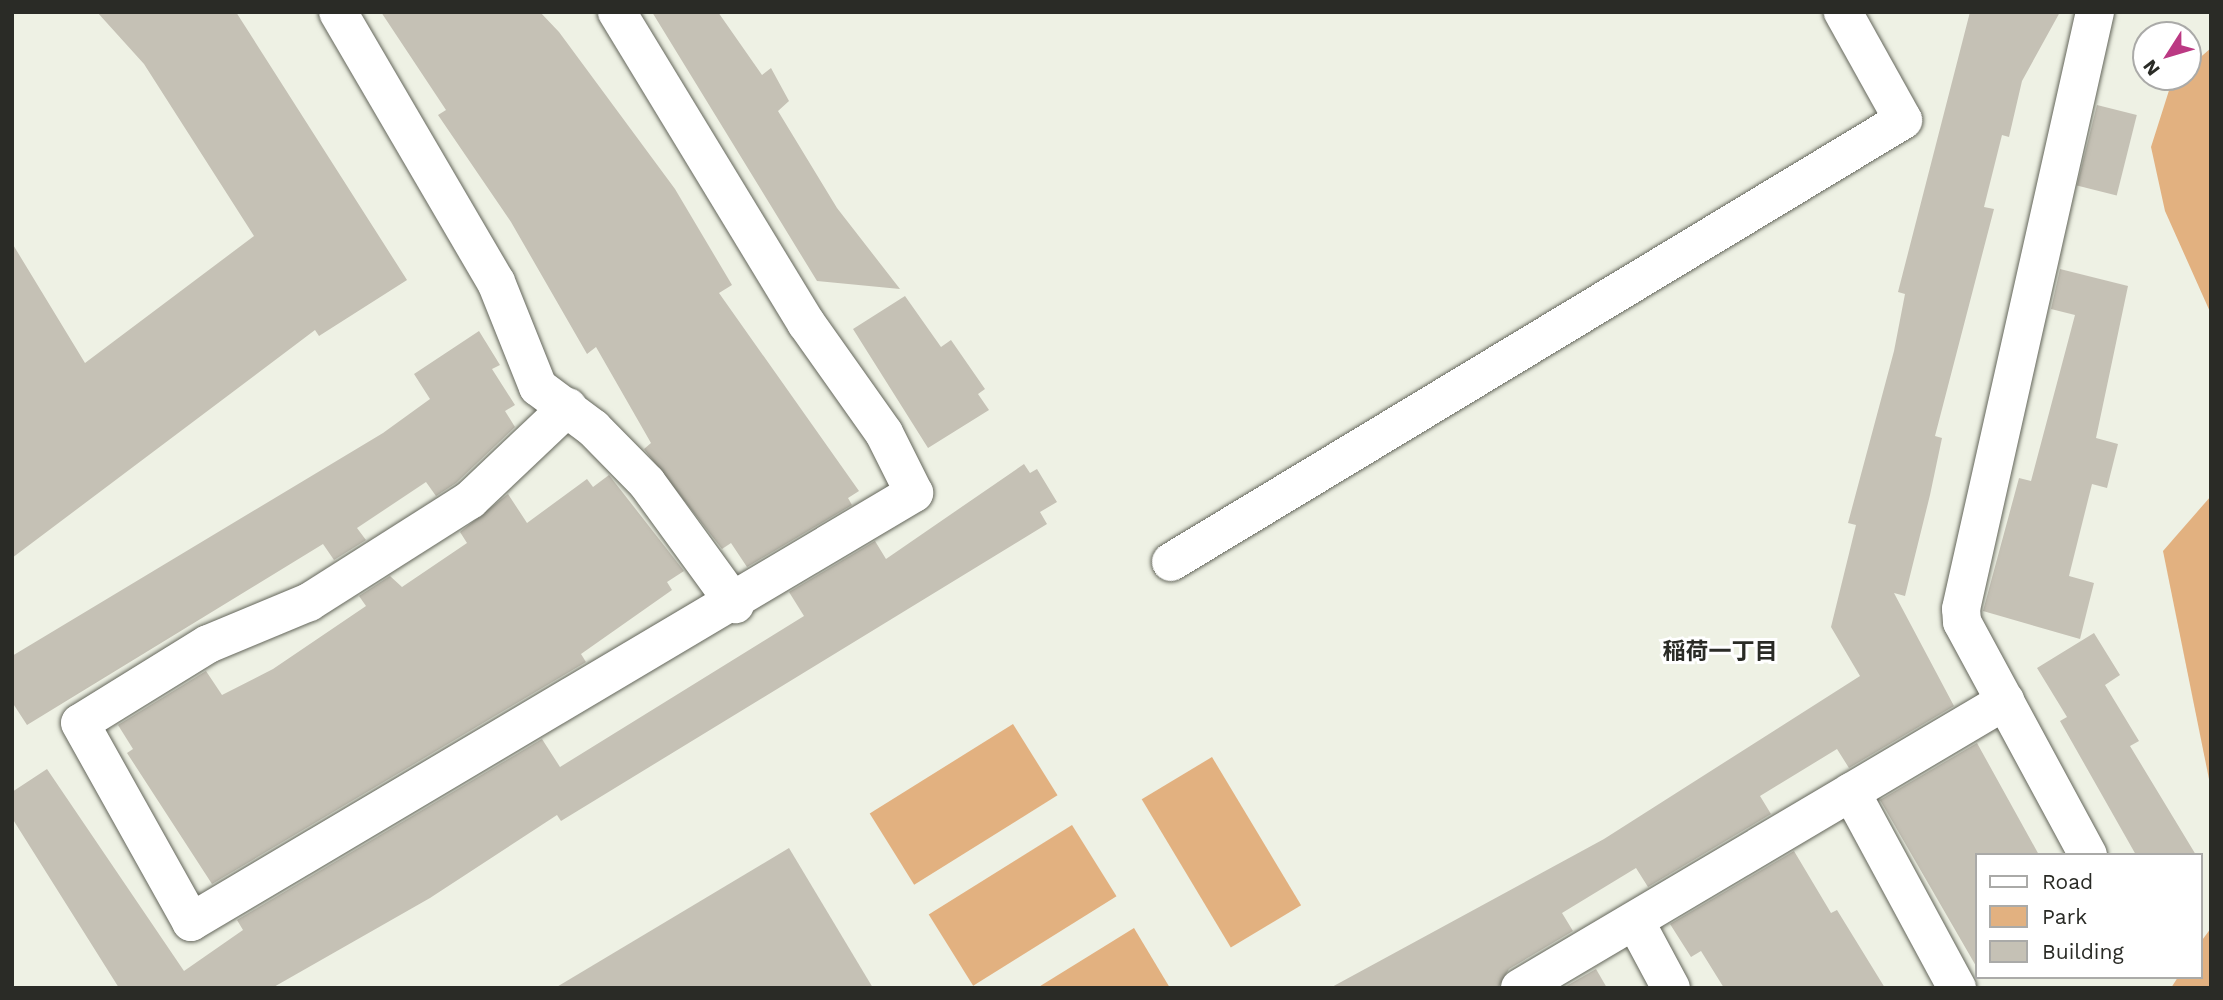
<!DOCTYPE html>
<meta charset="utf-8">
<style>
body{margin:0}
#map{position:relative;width:2223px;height:1000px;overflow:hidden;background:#eef1e4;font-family:"Work Sans","Noto Sans JP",sans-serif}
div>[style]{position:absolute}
.green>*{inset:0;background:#e2b180;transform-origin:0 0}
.building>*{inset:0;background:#c5c1b5;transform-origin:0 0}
.roads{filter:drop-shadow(0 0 2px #64665b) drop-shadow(0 0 2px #64665b)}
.street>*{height:38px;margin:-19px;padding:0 19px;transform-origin:19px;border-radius:19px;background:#fff}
span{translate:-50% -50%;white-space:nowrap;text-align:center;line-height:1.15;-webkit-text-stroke:6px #fff;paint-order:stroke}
.neighbourhood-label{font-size:23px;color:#2a2b26;font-weight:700}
.frame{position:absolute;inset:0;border:14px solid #2a2b26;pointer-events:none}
.legend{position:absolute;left:1975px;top:853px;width:228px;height:126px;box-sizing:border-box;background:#fff;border:2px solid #aaaaa8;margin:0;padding:9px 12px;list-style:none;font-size:21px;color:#2a2b26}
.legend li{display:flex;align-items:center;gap:14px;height:35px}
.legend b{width:35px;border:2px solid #aaaaa8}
.north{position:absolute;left:2132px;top:21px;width:70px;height:70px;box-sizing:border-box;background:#fff;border:2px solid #aaaaa8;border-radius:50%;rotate:233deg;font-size:19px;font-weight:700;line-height:28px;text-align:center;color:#2a2b26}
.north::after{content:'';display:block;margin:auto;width:24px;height:32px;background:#bb3983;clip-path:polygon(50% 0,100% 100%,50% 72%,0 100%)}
</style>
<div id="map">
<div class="green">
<i style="clip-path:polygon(2211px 48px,2211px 314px,2165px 211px,2151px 147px,2172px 81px,2188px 77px,2188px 68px)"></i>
<i style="clip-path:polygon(2211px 496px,2211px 789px,2163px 551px)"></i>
<i style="left:1013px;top:724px;width:84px;height:169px;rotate:58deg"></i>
<i style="left:1212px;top:757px;width:173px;height:82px;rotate:59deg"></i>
<i style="left:1072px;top:825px;width:84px;height:169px;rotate:58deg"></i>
<i style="clip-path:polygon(1134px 928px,1170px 988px,1037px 988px)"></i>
<i style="clip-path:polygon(2211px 928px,2211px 988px,2171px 988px,2178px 977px,2200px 977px,2200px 943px)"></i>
</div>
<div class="building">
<i style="clip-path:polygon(97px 12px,236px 12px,407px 280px,319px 336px,315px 330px,12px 558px,12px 243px,85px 363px,254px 236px,144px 64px)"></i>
<i style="clip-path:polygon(381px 12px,540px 12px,559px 32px,675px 189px,732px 285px,719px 293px,859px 491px,848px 498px,852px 505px,747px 567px,731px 543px,722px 549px,644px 449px,651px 443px,596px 347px,587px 354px,511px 222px,438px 115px,446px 110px)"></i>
<i style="clip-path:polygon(652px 12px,718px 12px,762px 75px,771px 68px,789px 101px,778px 111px,837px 208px,900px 289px,817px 281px)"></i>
<i style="clip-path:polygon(1970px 12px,2060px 12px,2022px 81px,2009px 137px,2002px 135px,1984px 207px,1994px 209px,1935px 436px,1942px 438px,1930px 495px,1905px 596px,1894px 593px,1954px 706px,1849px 768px,1837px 749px,1760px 796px,1771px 814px,1648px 887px,1636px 868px,1562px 913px,1573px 931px,1509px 969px,1498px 988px,1330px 988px,1604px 839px,1860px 676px,1831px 627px,1856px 525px,1848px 523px,1894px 351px,1905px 294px,1898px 292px)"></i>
<i style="left:2097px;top:105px;width:41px;height:83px;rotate:14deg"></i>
<i style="clip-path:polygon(2060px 269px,2128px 286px,2096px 438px,2118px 444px,2107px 488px,2092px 484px,2069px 576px,2094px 583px,2080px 639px,1983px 611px,2019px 478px,2031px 481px,2075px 315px,2051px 309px)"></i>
<i style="clip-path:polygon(905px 296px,941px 347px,951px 340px,985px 389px,978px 394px,989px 410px,928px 448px,853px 329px)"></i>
<i style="clip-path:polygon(479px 331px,500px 365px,492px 369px,515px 405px,505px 411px,515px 427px,456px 483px,436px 496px,426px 482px,357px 528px,366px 540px,334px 560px,323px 544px,27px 725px,12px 702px,12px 656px,383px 433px,430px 399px,414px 374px)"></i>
<i style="clip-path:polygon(1024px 464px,1030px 473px,1037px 469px,1057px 502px,1040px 512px,1047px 524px,561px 821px,557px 815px,430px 898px,272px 988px,119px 988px,12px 818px,12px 792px,47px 769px,184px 971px,243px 930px,237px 920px,542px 739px,560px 767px,804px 616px,789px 592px,875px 541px,886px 559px)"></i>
<i style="clip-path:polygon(609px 475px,684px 571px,667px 582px,672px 590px,581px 654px,586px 662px,212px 884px,127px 753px,133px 749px,118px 725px,206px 671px,222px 695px,273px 669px,366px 606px,359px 596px,390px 576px,402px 587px,467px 543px,460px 532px,508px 494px,527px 523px,587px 479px,593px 487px)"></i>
<i style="clip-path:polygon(2094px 633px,2120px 675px,2105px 685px,2139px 741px,2130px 746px,2196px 855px,2136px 855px,2060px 721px,2067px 717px,2037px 668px)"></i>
<i style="clip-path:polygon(1977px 743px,2039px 855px,1976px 855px,1976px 966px,1880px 800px)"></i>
<i style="clip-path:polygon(789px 848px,873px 988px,555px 988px)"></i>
<i style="clip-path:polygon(1794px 851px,1831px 913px,1837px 910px,1885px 988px,1724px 988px,1701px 951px,1691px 957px,1670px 924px)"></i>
<i style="clip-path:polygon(1596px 969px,1607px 988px,1563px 988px)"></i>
</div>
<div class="roads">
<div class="street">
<i style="left:338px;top:12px;width:313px;rotate:59.7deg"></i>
<i style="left:496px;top:282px;width:113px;rotate:68.2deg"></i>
<i style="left:538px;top:387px;width:69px;rotate:36.7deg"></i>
<i style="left:593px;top:428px;width:77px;rotate:45.5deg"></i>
<i style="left:647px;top:483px;width:150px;rotate:54deg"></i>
<i style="left:568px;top:407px;width:135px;rotate:136.5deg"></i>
<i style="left:470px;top:500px;width:191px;rotate:147.6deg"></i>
<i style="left:309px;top:602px;width:109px;rotate:157.4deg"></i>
<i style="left:208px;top:644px;width:150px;rotate:148.3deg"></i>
<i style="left:80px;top:723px;width:228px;rotate:60.8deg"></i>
<i style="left:191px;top:922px;width:841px;rotate:-30.68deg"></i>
<i style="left:914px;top:493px;width:67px;rotate:-116.6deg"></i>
<i style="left:884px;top:433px;width:135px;rotate:-125.3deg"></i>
<i style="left:806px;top:323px;width:364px;rotate:-121.3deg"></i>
<i style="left:1171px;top:562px;width:855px;rotate:-31.12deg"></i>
<i style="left:1903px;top:120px;width:124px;rotate:-119.1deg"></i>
<i style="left:1851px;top:792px;width:223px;rotate:61.6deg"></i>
<i style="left:2088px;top:855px;width:265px;rotate:-118.4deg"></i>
<i style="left:1962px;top:622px;width:13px;rotate:-94deg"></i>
<i style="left:1961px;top:609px;width:612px;rotate:-77.35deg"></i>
<i style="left:1635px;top:921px;width:76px;rotate:61.8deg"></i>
<i style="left:1520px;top:988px;width:564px;rotate:-30.62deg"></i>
</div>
</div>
<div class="neighbourhood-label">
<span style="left:1720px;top:652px">稲荷一丁目</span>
</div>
<div class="frame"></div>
<ul class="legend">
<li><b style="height:9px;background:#fff"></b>Road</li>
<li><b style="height:19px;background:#e2b180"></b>Park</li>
<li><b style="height:19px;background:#c5c1b5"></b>Building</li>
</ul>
<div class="north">N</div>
</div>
